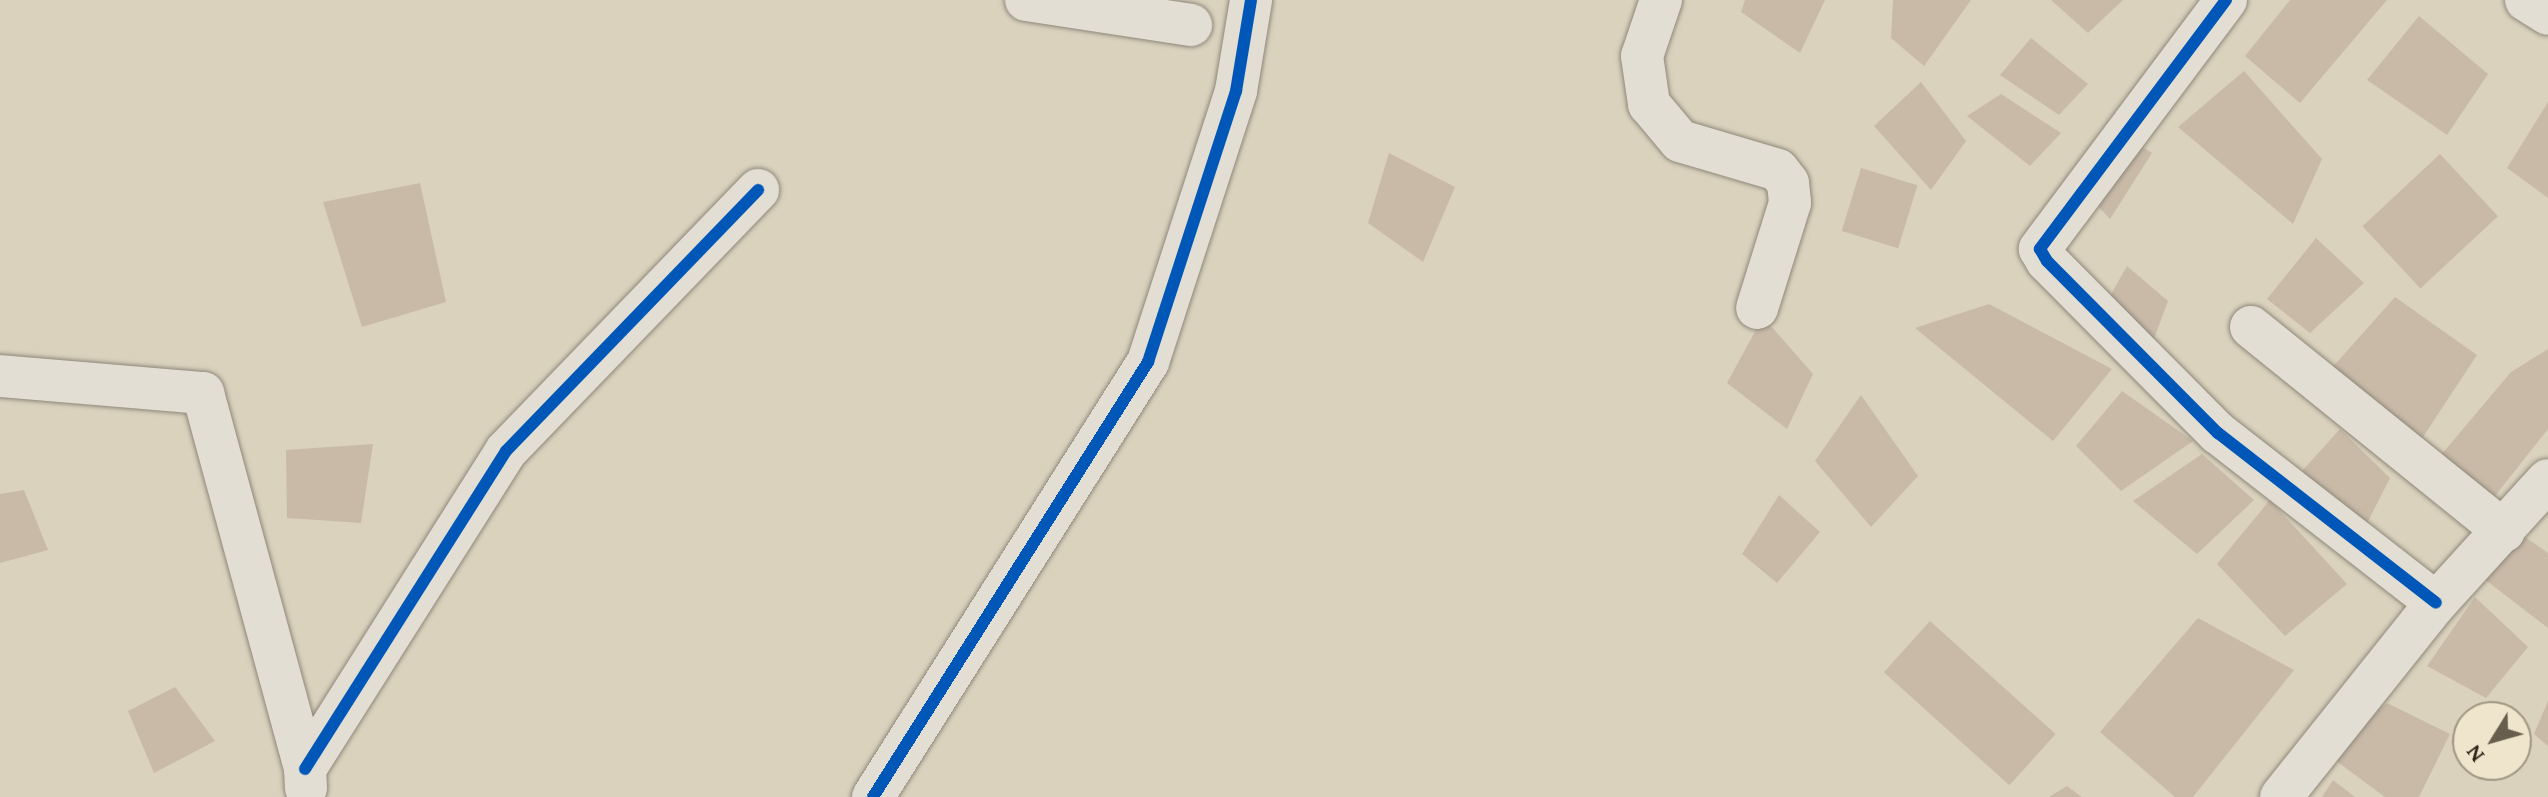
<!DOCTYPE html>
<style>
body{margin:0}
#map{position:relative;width:2548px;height:797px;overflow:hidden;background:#dad2bd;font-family:"Gentium Book Plus",serif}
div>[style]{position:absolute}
.building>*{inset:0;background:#c9baa8;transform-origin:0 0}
.roads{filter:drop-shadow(0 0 2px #8e887a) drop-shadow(0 0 2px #8e887a)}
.minor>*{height:42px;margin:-21px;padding:0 21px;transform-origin:21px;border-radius:21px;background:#e2ded3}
.cycleway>*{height:12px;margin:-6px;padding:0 6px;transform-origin:6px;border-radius:6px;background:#0057b8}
span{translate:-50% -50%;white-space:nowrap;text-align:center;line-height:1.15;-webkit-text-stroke:6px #efe5cc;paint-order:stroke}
.north{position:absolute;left:2452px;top:701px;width:80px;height:80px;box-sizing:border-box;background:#efe5cc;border:2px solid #a19682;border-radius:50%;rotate:233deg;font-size:22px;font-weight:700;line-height:32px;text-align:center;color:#2b1f13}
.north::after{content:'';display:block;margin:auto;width:28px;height:36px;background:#685e4e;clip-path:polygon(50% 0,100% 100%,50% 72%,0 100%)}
</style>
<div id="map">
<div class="building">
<i style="clip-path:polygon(1745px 0,1825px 0,1800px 53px,1741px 12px)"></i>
<i style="clip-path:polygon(1893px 0,1971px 0,1924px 66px,1891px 38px)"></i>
<i style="clip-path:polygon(2051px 0,2123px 0,2088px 33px)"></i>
<i style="clip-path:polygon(2290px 0,2387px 0,2300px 103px,2245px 56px)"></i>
<i style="clip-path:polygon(2419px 16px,2488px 74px,2447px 135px,2367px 80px)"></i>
<i style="clip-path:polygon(2031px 38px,2088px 84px,2059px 115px,2000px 75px)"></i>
<i style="clip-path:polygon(2244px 71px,2322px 159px,2293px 224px,2178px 127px)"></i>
<i style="clip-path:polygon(1921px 82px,1966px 141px,1931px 190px,1874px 126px)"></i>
<i style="clip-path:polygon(2001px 94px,2061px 133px,2030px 166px,1967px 116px)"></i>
<i style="clip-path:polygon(2548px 102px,2548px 198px,2507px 168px)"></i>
<i style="clip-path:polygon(2137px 143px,2152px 153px,2110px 219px,2094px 202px)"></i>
<i style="clip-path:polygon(1389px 153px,1455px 187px,1423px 262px,1368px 223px)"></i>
<i style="left:2440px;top:154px;width:85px;height:106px;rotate:47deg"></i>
<i style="left:1861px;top:168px;width:59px;height:66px;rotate:17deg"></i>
<i style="clip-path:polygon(420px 183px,446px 302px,362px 327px,323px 202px)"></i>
<i style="clip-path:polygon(2316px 238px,2364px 283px,2310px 333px,2267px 299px)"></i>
<i style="clip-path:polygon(2127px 266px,2168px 301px,2151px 347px,2104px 307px)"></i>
<i style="clip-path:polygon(2395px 297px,2477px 355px,2419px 443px,2330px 370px)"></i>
<i style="clip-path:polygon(1989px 304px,2112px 369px,2053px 441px,1915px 328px)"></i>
<i style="clip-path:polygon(1763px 317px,1813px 374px,1787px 429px,1727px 383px)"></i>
<i style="clip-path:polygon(2548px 349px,2548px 429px,2488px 505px,2441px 455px,2511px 372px)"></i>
<i style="clip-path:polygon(2122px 391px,2193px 441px,2121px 491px,2076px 446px)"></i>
<i style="clip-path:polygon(1861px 395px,1918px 476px,1871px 527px,1815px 461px)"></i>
<i style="clip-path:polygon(2340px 429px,2390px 478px,2360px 537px,2293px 481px)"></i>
<i style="clip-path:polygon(373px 444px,361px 523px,287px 518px,286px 450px)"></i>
<i style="clip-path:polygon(2202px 454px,2254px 500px,2197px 554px,2133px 501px)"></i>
<i style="clip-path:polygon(24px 490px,48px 550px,0 563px,0 494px)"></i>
<i style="clip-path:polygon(1779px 495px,1820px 532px,1777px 583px,1742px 554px)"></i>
<i style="clip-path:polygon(2270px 500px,2347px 584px,2285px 636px,2217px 564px)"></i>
<i style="clip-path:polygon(2522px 535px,2548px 553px,2548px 628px,2483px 578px)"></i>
<i style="clip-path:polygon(2475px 597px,2528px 647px,2486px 698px,2427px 666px)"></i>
<i style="clip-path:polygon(2198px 618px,2294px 670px,2193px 797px,2175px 797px,2100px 732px)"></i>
<i style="left:1930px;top:621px;width:169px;height:69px;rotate:42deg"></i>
<i style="clip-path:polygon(175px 687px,215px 741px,154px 773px,128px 711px)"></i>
<i style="clip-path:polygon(2548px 701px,2548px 746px,2534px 734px)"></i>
<i style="clip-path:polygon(2387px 703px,2450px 734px,2419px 797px,2385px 797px,2324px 752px)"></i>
<i style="clip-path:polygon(2333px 780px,2355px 797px,2322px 797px)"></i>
<i style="clip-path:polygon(2067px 786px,2082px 797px,2049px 797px)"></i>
</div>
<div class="roads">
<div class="minor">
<i style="left:1026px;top:0;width:167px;rotate:8.6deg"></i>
<i style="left:1661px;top:0;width:59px;rotate:108.7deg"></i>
<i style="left:1642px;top:56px;width:49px;rotate:81.7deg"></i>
<i style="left:1649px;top:104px;width:48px;rotate:50deg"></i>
<i style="left:1680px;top:141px;width:102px;rotate:16.5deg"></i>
<i style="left:1778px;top:170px;width:16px;rotate:52deg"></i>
<i style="left:1788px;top:183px;width:20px;rotate:84deg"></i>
<i style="left:1790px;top:203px;width:110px;rotate:107.4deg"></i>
<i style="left:2226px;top:0;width:311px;rotate:126.8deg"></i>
<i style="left:2040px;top:249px;width:14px;rotate:60deg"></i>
<i style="left:2047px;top:261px;width:243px;rotate:45.2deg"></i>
<i style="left:2218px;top:433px;width:276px;rotate:37.9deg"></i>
<i style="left:2526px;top:0;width:26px;rotate:32deg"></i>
<i style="left:2251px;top:327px;width:325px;rotate:38.9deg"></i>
<i style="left:0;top:376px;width:204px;rotate:4.8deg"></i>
<i style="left:203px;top:393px;width:390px;rotate:74.8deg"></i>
<i style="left:305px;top:769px;width:19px;rotate:87deg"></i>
<i style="left:305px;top:769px;width:376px;rotate:-57.7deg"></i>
<i style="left:506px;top:451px;width:363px;rotate:-46deg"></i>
<i style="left:873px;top:797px;width:515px;rotate:-57.7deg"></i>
<i style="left:1148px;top:362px;width:285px;rotate:-72deg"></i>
<i style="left:1236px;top:91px;width:92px;rotate:-80.6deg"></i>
<i style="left:2281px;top:797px;width:248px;rotate:-51.4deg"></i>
<i style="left:2436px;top:603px;width:166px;rotate:-47.7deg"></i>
</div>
</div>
<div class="cycleway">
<i style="left:2226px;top:0;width:311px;rotate:126.8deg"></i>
<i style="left:2040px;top:249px;width:14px;rotate:60deg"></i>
<i style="left:2047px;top:261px;width:243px;rotate:45.2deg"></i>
<i style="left:2218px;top:433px;width:276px;rotate:37.9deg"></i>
<i style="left:305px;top:769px;width:376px;rotate:-57.7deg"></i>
<i style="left:506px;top:451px;width:363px;rotate:-46deg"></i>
<i style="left:873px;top:797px;width:515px;rotate:-57.7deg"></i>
<i style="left:1148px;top:362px;width:285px;rotate:-72deg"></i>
<i style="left:1236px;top:91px;width:92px;rotate:-80.6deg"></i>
</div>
<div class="north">N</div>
</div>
